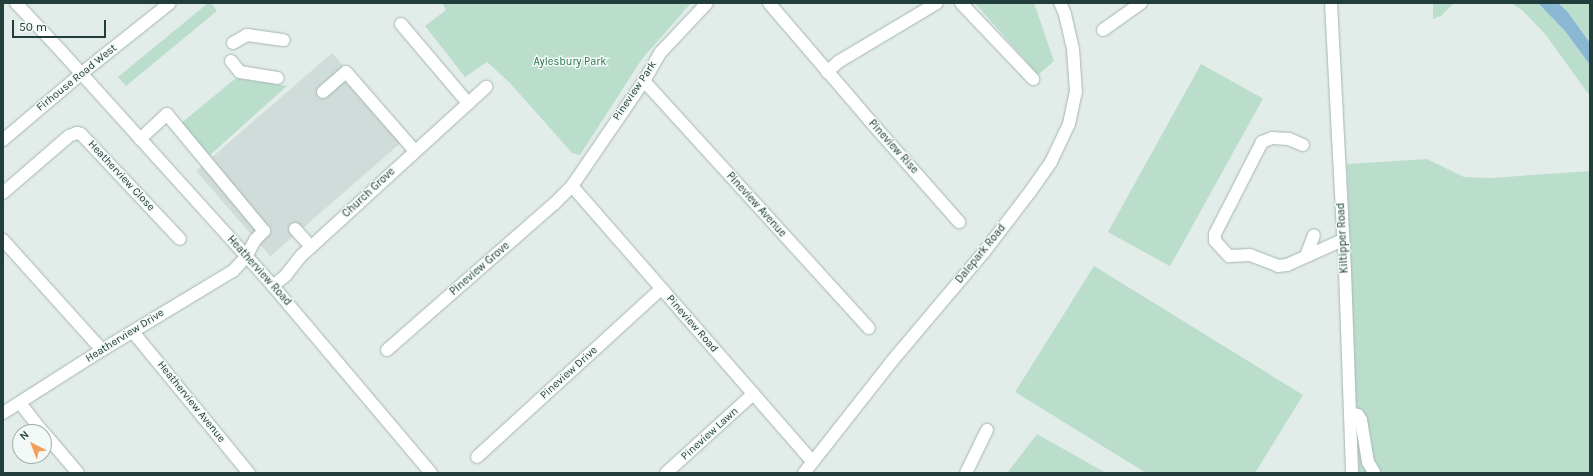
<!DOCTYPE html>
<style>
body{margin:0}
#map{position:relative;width:1593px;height:476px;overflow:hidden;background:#e2edea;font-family:Karla,sans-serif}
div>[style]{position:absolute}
.built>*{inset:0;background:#d0dcd9;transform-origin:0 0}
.green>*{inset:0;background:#bbdecc;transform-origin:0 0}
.water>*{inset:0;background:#8ab8d2}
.roads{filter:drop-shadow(0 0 1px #a5b5b2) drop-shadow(0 0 1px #a5b5b2)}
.minor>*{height:12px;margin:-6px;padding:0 6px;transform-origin:6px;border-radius:6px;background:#fff}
span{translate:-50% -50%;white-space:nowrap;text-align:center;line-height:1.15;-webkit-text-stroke:3px #f3f9f7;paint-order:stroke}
.park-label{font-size:11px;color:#2c7557}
.street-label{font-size:11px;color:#223e3c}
.frame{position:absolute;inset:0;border:4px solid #223e3c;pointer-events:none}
.north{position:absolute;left:12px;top:424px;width:40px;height:40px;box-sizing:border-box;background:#f3f9f7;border:1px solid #9faeac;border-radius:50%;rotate:318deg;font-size:11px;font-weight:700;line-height:16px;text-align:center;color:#223e3c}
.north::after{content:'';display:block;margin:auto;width:14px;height:18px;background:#f29f5b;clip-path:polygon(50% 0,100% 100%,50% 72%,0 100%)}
.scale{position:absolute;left:12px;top:20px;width:94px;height:18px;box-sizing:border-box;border:2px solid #223e3c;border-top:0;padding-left:5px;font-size:12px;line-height:14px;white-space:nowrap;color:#223e3c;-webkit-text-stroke:3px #f3f9f7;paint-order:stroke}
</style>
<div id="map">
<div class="built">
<i style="left:332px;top:53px;width:113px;height:180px;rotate:49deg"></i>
</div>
<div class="green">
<i style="clip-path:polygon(208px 3px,211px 3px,217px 11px,126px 86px,118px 77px)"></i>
<i style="clip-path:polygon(442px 3px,691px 3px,642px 59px,580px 155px,572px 153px,510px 83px,487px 62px,465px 77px,425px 26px,446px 10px)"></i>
<i style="clip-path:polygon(975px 3px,1034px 3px,1054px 61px,1038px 75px)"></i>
<i style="clip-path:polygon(1433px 3px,1454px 3px,1441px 16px,1433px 19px)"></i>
<i style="clip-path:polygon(1511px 3px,1538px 3px,1565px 31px,1590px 65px,1590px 96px,1545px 34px,1523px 11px)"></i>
<i style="clip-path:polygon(1558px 3px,1589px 3px,1590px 43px,1567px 11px)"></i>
<i style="left:1201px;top:64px;width:71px;height:192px;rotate:29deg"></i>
<i style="clip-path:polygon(236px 78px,287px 86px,209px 156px,180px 124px)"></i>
<i style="clip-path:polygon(1427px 159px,1464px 177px,1490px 178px,1590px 171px,1590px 473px,1359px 473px,1347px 164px)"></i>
<i style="clip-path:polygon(1094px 266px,1303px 395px,1255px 473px,1146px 473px,1015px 392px)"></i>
<i style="clip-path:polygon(1037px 434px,1106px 473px,1007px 473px)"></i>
</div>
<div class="water">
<i style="clip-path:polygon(1538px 3px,1558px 3px,1567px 11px,1590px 43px,1590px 65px,1565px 31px)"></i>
</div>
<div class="roads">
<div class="minor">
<i style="left:16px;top:3px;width:66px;rotate:46.8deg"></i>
<i style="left:61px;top:51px;width:316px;rotate:47.9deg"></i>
<i style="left:273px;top:286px;width:245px;rotate:49.8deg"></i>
<i style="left:769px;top:3px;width:155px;rotate:49.4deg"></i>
<i style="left:870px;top:121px;width:135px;rotate:48.6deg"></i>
<i style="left:961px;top:3px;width:105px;rotate:46.5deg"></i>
<i style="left:1331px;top:3px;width:268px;rotate:87deg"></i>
<i style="left:1345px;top:271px;width:202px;rotate:88deg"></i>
<i style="left:401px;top:24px;width:104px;rotate:49.7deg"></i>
<i style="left:1103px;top:30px;width:47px;rotate:-35.4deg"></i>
<i style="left:233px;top:43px;width:16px;rotate:-30deg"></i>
<i style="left:247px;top:35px;width:37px;rotate:8deg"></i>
<i style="left:231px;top:61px;width:14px;rotate:51deg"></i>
<i style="left:240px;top:72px;width:38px;rotate:9deg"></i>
<i style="left:827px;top:72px;width:15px;rotate:-42deg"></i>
<i style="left:838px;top:62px;width:115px;rotate:-30.8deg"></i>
<i style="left:644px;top:81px;width:334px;rotate:47.7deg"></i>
<i style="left:323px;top:92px;width:30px;rotate:-41deg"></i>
<i style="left:346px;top:72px;width:105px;rotate:48.9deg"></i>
<i style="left:3px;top:140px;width:104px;rotate:-40.3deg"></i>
<i style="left:82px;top:73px;width:112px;rotate:-38.5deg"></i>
<i style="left:1303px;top:145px;width:15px;rotate:-157deg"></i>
<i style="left:1289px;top:139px;width:17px;rotate:-177deg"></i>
<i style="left:1272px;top:138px;width:11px;rotate:158deg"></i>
<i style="left:1262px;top:142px;width:103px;rotate:117.1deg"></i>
<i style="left:1215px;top:234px;width:7px;rotate:90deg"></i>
<i style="left:1215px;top:241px;width:21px;rotate:47deg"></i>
<i style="left:1229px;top:256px;width:21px;rotate:-3deg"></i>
<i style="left:1250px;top:255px;width:30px;rotate:21deg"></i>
<i style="left:1278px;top:266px;width:9px;rotate:-6deg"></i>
<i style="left:1287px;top:265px;width:61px;rotate:-24.1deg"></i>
<i style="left:572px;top:186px;width:366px;rotate:48.9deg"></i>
<i style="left:3px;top:193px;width:87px;rotate:-40.8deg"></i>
<i style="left:69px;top:136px;width:9px;rotate:-21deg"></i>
<i style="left:77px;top:133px;width:4px;rotate:14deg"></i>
<i style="left:81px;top:134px;width:144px;rotate:46.7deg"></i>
<i style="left:295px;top:229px;width:24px;rotate:48deg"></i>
<i style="left:3px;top:240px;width:148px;rotate:48deg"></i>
<i style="left:1306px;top:256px;width:22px;rotate:-69deg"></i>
<i style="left:273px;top:286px;width:17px;rotate:-40deg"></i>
<i style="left:286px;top:275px;width:24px;rotate:-52deg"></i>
<i style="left:301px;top:256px;width:251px;rotate:-42.4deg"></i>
<i style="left:133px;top:332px;width:183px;rotate:50.6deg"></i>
<i style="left:387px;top:350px;width:222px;rotate:-41.2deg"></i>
<i style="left:554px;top:204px;width:25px;rotate:-45deg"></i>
<i style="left:572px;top:186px;width:127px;rotate:-55.6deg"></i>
<i style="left:644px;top:81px;width:34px;rotate:-60deg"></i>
<i style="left:661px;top:52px;width:67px;rotate:-46.8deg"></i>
<i style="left:20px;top:403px;width:37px;rotate:52deg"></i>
<i style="left:3px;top:413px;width:117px;rotate:-32.5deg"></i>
<i style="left:102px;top:350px;width:153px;rotate:-31.1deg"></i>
<i style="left:233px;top:271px;width:19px;rotate:-47deg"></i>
<i style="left:246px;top:257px;width:19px;rotate:-62deg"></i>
<i style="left:255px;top:240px;width:13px;rotate:-45deg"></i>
<i style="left:264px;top:231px;width:152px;rotate:-129.7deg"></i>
<i style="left:167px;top:114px;width:37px;rotate:137deg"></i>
<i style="left:1351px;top:413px;width:7px;rotate:16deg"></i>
<i style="left:1358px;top:415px;width:6px;rotate:59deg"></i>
<i style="left:1361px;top:420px;width:43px;rotate:80.5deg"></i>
<i style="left:1368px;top:462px;width:12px;rotate:59deg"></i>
<i style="left:44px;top:433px;width:52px;rotate:49.6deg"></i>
<i style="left:477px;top:457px;width:249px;rotate:-42.4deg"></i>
<i style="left:666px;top:473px;width:118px;rotate:-42.2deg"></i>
<i style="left:804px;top:473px;width:142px;rotate:-51.8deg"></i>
<i style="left:892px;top:361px;width:143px;rotate:-49.8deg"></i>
<i style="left:984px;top:252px;width:76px;rotate:-52.5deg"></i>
<i style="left:1030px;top:192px;width:37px;rotate:-55deg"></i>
<i style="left:1051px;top:162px;width:42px;rotate:-64.7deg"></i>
<i style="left:1069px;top:124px;width:33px;rotate:-78deg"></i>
<i style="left:1076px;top:92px;width:43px;rotate:-94deg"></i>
<i style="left:1073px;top:49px;width:36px;rotate:-103deg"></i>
<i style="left:1065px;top:14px;width:12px;rotate:-114deg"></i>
<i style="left:966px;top:473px;width:48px;rotate:-64deg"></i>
</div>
</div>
<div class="park-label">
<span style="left:570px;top:62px">Aylesbury Park</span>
</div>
<div class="street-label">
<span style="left:77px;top:78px;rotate:-39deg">Firhouse Road West</span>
<span style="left:635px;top:91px;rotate:-56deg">Pineview Park</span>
<span style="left:893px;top:147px;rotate:48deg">Pineview Rise</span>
<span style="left:121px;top:176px;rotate:47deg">Heatherview Close</span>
<span style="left:369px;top:193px;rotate:-43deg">Church Grove</span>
<span style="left:756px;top:205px;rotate:48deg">Pineview Avenue</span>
<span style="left:1343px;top:238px;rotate:-93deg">Kiltipper Road</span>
<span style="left:981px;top:254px;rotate:-51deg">Dalepark Road</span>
<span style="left:480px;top:269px;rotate:-41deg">Pineview Grove</span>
<span style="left:259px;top:271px;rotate:48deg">Heatherview Road</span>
<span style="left:692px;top:324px;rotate:49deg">Pineview Road</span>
<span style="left:125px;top:336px;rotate:-32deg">Heatherview Drive</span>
<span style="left:569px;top:373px;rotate:-42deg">Pineview Drive</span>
<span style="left:191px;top:402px;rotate:51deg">Heatherview Avenue</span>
<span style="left:710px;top:434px;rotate:-42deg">Pineview Lawn</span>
</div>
<div class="frame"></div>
<div class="north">N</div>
<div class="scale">50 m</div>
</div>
